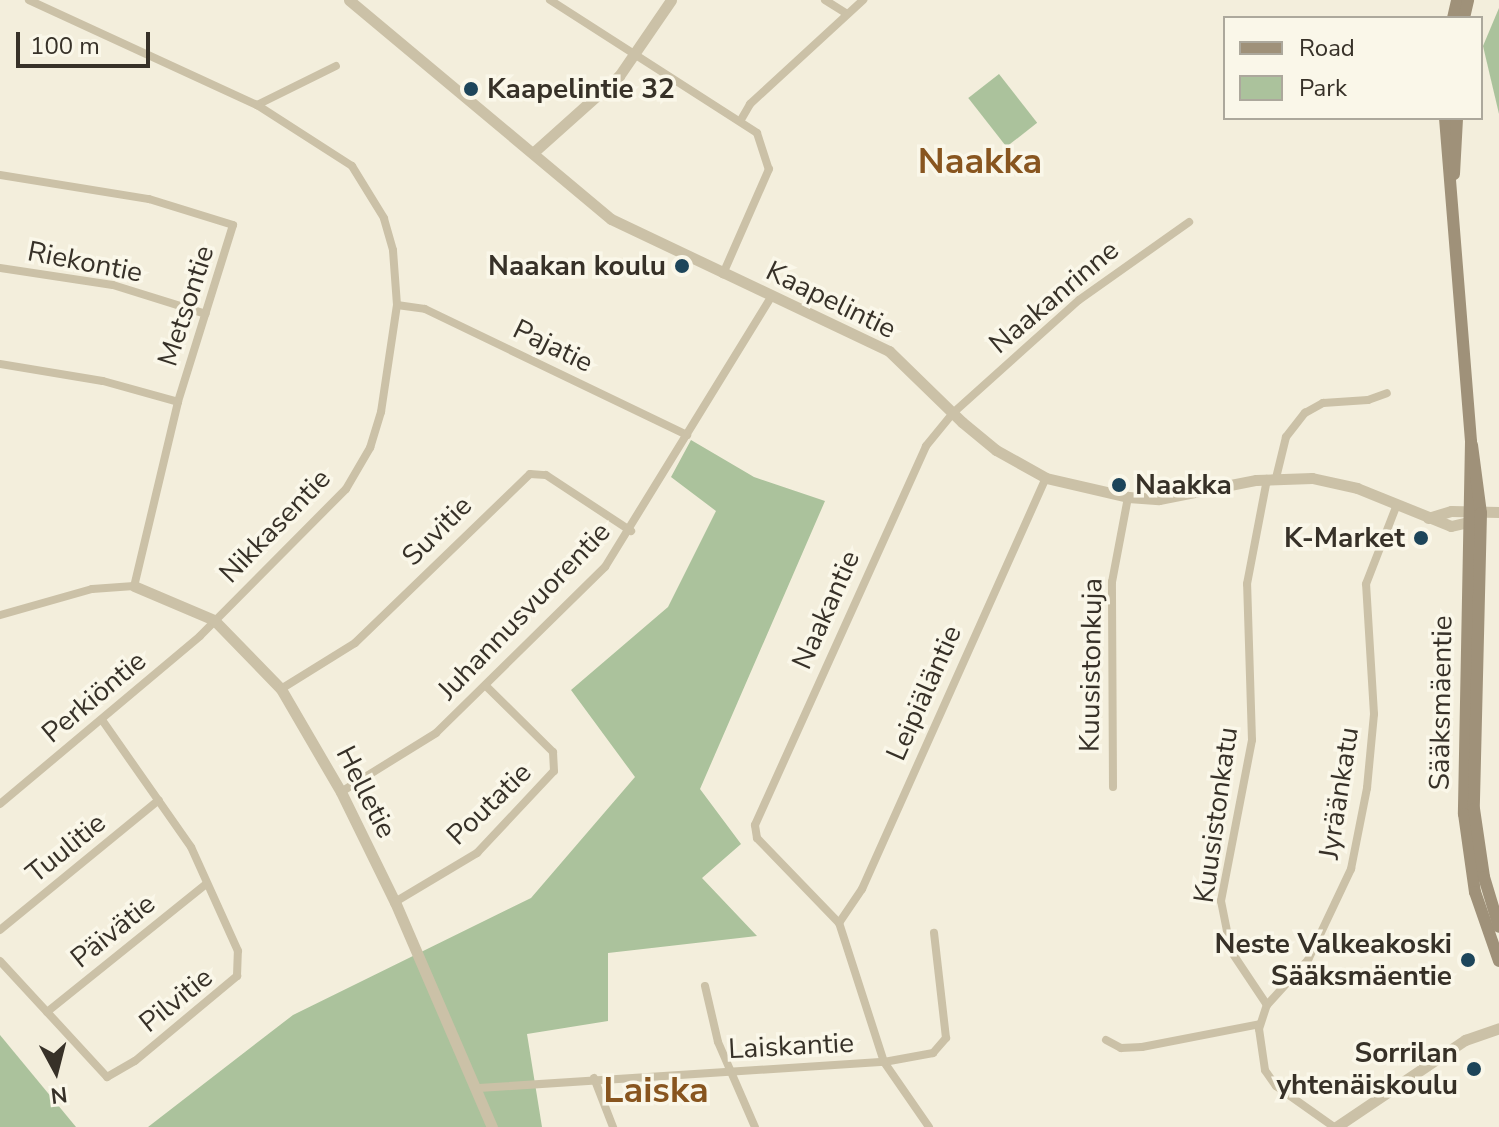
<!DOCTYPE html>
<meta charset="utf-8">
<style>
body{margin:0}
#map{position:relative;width:1499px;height:1127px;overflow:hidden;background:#f3eedc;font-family:"Nunito Sans",sans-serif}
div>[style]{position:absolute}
.green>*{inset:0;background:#abc29c;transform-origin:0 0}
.minor>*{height:8px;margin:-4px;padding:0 4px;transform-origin:4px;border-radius:4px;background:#cbc1a7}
.tertiary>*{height:11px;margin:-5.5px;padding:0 5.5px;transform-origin:5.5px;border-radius:5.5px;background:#cbc1a7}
.secondary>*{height:12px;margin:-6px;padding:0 6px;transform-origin:6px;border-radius:6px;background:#9f9179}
.dots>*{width:22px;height:22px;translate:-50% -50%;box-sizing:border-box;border:4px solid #faf7e9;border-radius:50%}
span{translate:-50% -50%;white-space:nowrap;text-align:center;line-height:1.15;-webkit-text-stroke:7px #faf7e9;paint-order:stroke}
.poi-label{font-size:28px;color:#373128;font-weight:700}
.left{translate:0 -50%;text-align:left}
.right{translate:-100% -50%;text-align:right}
.street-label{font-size:28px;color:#373128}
.district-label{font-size:36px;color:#88551f;font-weight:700}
.legend{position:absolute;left:1223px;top:16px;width:260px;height:104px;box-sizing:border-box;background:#faf7e9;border:2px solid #aca89c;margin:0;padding:10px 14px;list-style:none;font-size:24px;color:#373128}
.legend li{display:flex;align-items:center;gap:16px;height:40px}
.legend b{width:40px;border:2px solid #aca89c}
.north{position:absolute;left:16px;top:1031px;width:80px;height:80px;-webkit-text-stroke:6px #faf7e9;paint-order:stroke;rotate:173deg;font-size:22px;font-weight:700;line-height:32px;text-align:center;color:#373128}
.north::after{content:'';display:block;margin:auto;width:28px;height:36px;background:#373128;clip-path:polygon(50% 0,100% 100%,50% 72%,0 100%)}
.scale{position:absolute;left:16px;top:32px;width:134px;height:36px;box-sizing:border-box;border:4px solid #373128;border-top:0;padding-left:10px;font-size:24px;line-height:28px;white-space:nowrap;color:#373128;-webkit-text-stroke:6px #faf7e9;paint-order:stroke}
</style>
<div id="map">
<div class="green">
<i style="clip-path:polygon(1499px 8px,1499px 114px,1483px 46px)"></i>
<i style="left:999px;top:74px;width:62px;height:39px;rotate:52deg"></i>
<i style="clip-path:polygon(691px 440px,754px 477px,825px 501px,700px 789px,741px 844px,702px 878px,757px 936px,608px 953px,608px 1021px,527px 1034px,542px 1127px,148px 1127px,293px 1015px,531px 898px,635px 777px,571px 690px,668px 607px,716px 511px,671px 477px)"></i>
<i style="clip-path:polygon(0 1035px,76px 1127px,0 1127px)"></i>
</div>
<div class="minor">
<i style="left:550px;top:0;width:246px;rotate:32.7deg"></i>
<i style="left:757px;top:133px;width:38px;rotate:72deg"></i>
<i style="left:769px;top:169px;width:115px;rotate:113.7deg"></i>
<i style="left:825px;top:0;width:26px;rotate:32deg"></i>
<i style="left:257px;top:105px;width:88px;rotate:-26.3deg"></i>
<i style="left:742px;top:118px;width:16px;rotate:-60deg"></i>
<i style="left:750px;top:104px;width:154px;rotate:-42.6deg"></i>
<i style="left:0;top:175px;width:151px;rotate:9.2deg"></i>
<i style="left:149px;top:199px;width:88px;rotate:17.2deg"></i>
<i style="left:233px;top:225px;width:185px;rotate:107.3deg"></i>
<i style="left:178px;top:402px;width:189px;rotate:103.4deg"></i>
<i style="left:134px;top:586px;width:42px;rotate:175.9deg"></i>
<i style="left:92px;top:589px;width:96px;rotate:164.2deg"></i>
<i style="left:0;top:268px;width:114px;rotate:8.6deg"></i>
<i style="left:113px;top:285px;width:97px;rotate:17.3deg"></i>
<i style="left:397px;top:305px;width:28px;rotate:8deg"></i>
<i style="left:425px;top:309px;width:291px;rotate:25.7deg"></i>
<i style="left:0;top:364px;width:104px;rotate:9.4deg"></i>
<i style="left:103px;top:381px;width:78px;rotate:15.6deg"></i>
<i style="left:1276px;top:478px;width:42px;rotate:-76.3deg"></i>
<i style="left:1286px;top:437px;width:31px;rotate:-52deg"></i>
<i style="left:1305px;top:413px;width:21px;rotate:-29deg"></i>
<i style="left:1323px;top:403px;width:45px;rotate:-3.8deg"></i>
<i style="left:1368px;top:400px;width:20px;rotate:-20deg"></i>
<i style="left:281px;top:689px;width:87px;rotate:-31.9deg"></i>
<i style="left:355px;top:643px;width:243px;rotate:-44deg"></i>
<i style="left:530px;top:474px;width:16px;rotate:4deg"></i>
<i style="left:546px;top:475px;width:102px;rotate:33.4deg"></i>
<i style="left:1113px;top:787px;width:205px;rotate:-90.3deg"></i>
<i style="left:1112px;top:582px;width:86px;rotate:-79.3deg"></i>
<i style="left:341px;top:792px;width:112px;rotate:-31.8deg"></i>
<i style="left:436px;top:733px;width:237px;rotate:-44.5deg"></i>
<i style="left:605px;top:567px;width:318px;rotate:-58.4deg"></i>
<i style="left:0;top:804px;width:261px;rotate:-40deg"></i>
<i style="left:200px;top:636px;width:207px;rotate:-45.2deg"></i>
<i style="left:346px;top:489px;width:48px;rotate:-59.7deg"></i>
<i style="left:370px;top:448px;width:38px;rotate:-73deg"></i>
<i style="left:381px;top:412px;width:108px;rotate:-81.5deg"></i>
<i style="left:397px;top:305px;width:55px;rotate:-94.2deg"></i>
<i style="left:393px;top:250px;width:33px;rotate:-106deg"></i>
<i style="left:384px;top:218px;width:61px;rotate:-121.6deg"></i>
<i style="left:352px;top:166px;width:113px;rotate:-147.3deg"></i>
<i style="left:257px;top:105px;width:251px;rotate:-155.3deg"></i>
<i style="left:395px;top:902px;width:96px;rotate:-30.9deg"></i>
<i style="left:477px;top:853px;width:112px;rotate:-46.8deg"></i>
<i style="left:554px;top:771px;width:19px;rotate:-93deg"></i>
<i style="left:553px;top:752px;width:95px;rotate:-135.4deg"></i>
<i style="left:839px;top:923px;width:41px;rotate:-55.9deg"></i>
<i style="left:862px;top:889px;width:450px;rotate:-65.9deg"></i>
<i style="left:0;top:930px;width:205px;rotate:-39.3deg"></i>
<i style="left:0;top:961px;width:158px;rotate:47.3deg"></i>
<i style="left:107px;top:1077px;width:32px;rotate:-30deg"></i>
<i style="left:135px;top:1061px;width:133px;rotate:-39.8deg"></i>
<i style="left:237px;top:976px;width:25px;rotate:-88deg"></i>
<i style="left:238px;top:951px;width:114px;rotate:-114.3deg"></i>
<i style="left:191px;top:847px;width:155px;rotate:-125deg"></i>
<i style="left:705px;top:986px;width:57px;rotate:76.9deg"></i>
<i style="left:718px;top:1042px;width:93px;rotate:66.5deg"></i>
<i style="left:1267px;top:1005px;width:65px;rotate:-123.7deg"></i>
<i style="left:1231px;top:951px;width:51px;rotate:-101.3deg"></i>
<i style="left:1221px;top:901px;width:164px;rotate:-79.1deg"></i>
<i style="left:1252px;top:740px;width:156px;rotate:-91.8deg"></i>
<i style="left:1247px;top:584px;width:107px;rotate:-79.2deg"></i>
<i style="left:47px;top:1012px;width:204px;rotate:-38.8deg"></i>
<i style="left:1106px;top:1040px;width:17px;rotate:28deg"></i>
<i style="left:1121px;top:1048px;width:21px;rotate:-3deg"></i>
<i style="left:1142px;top:1047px;width:120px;rotate:-11deg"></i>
<i style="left:594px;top:1078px;width:53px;rotate:68.8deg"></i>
<i style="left:479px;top:1088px;width:406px;rotate:-3.7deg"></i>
<i style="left:884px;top:1062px;width:50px;rotate:-10.4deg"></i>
<i style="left:933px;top:1053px;width:20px;rotate:-49deg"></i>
<i style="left:946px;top:1038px;width:106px;rotate:-96.5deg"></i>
<i style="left:929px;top:1127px;width:79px;rotate:-124.7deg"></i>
<i style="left:884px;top:1062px;width:146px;rotate:-107.9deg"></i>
<i style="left:839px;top:923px;width:118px;rotate:-134deg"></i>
<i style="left:757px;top:838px;width:13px;rotate:-99deg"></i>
<i style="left:755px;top:825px;width:416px;rotate:-65.7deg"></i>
<i style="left:926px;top:446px;width:43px;rotate:-50.7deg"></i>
<i style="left:953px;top:413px;width:169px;rotate:-41.9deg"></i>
<i style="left:1079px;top:300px;width:135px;rotate:-35.3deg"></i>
<i style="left:1334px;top:1127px;width:71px;rotate:-144.7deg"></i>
<i style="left:1276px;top:1086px;width:19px;rotate:-125deg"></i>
<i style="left:1265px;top:1070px;width:41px;rotate:-98.3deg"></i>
<i style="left:1259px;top:1029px;width:25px;rotate:-72deg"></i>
<i style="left:1267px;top:1005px;width:61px;rotate:-47.7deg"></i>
<i style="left:1308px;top:960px;width:101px;rotate:-64.7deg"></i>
<i style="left:1351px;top:869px;width:83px;rotate:-78.8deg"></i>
<i style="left:1367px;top:788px;width:74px;rotate:-84.6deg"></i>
<i style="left:1374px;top:714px;width:130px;rotate:-93.5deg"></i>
<i style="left:1366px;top:584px;width:83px;rotate:-68.7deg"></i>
</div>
<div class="tertiary">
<i style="left:349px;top:0;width:341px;rotate:39.9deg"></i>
<i style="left:611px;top:219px;width:308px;rotate:25.4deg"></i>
<i style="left:889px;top:351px;width:102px;rotate:44.2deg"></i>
<i style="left:962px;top:422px;width:44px;rotate:39.5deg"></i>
<i style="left:996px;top:450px;width:57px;rotate:29.2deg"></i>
<i style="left:1046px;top:478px;width:84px;rotate:13deg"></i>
<i style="left:1128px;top:497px;width:31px;rotate:4deg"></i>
<i style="left:1159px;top:499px;width:99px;rotate:-11.1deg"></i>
<i style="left:1256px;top:480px;width:56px;rotate:-2deg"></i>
<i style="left:1312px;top:478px;width:46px;rotate:12.5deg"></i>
<i style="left:1357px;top:488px;width:101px;rotate:22deg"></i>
<i style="left:1451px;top:526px;width:26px;rotate:-13deg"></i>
<i style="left:535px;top:151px;width:113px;rotate:-41.8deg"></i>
<i style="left:619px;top:76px;width:92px;rotate:-55.6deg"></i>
<i style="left:1428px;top:518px;width:24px;rotate:-17deg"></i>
<i style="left:1451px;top:511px;width:48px;rotate:1.2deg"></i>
<i style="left:134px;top:586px;width:87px;rotate:23deg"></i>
<i style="left:214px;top:620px;width:96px;rotate:45.8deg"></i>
<i style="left:281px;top:689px;width:119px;rotate:59.8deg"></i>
<i style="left:341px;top:792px;width:123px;rotate:63.9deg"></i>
<i style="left:395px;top:902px;width:245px;rotate:66.7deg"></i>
<i style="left:1336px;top:1127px;width:156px;rotate:-34deg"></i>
<i style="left:1465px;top:1040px;width:36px;rotate:-19deg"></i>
</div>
<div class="secondary">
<i style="left:1453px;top:18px;width:18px;rotate:-77deg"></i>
<i style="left:1464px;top:18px;width:18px;rotate:-77deg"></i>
<i style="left:1445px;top:118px;width:325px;rotate:85.4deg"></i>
<i style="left:1471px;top:442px;width:372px;rotate:91.1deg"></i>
<i style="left:1464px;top:814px;width:79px;rotate:82deg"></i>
<i style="left:1475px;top:892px;width:73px;rotate:70.8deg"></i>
<i style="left:1454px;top:174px;width:56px;rotate:-86.9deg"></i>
<i style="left:1472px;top:445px;width:69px;rotate:82.5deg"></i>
<i style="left:1481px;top:513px;width:296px;rotate:91.4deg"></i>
<i style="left:1474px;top:809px;width:69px;rotate:81.6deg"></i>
<i style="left:1484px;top:877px;width:52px;rotate:73.3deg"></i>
</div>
<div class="dots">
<i style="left:471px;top:89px;background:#1d455a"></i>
<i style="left:682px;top:266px;background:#1d455a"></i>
<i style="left:1119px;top:485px;background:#1d455a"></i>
<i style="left:1421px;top:538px;background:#1d455a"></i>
<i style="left:1468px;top:960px;background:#1d455a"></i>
<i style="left:1474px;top:1069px;background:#1d455a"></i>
</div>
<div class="poi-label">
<span class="left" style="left:487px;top:89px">Kaapelintie 32</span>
<span class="right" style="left:666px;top:266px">Naakan koulu</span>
<span class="left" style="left:1135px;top:485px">Naakka</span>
<span class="right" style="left:1405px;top:538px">K-Market</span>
<span class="right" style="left:1452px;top:960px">Neste Valkeakoski<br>Sääksmäentie</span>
<span class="right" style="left:1458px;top:1069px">Sorrilan<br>yhtenäiskoulu</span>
</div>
<div class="street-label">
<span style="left:85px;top:262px;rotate:11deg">Riekontie</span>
<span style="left:1054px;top:297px;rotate:-40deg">Naakanrinne</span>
<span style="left:831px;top:300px;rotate:26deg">Kaapelintie</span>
<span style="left:186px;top:306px;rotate:-72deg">Metsontie</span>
<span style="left:553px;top:346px;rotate:26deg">Pajatie</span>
<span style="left:275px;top:526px;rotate:-46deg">Nikkasentie</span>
<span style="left:437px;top:531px;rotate:-45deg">Suvitie</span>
<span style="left:826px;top:610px;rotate:-66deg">Naakantie</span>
<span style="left:524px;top:611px;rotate:-46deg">Juhannusvuorentie</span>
<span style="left:1091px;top:665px;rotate:-89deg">Kuusistonkuja</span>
<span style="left:924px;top:693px;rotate:-66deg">Leipiäläntie</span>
<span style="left:94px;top:697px;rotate:-40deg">Perkiöntie</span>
<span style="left:1441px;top:703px;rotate:-89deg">Sääksmäentie</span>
<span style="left:366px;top:792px;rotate:63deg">Helletie</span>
<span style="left:1339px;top:793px;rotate:-81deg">Jyräänkatu</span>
<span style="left:489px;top:804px;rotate:-44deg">Poutatie</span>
<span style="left:1216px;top:815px;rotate:-82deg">Kuusistonkatu</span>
<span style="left:66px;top:848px;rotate:-39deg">Tuulitie</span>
<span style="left:113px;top:931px;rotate:-39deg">Päivätie</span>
<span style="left:176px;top:1000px;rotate:-39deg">Pilvitie</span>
<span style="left:791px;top:1046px;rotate:-3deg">Laiskantie</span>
</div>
<div class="district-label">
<span style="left:980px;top:162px">Naakka</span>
<span style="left:656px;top:1091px">Laiska</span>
</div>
<ul class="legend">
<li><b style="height:10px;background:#9f9179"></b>Road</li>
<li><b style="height:22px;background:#abc29c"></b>Park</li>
</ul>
<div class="north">N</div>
<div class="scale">100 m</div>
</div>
